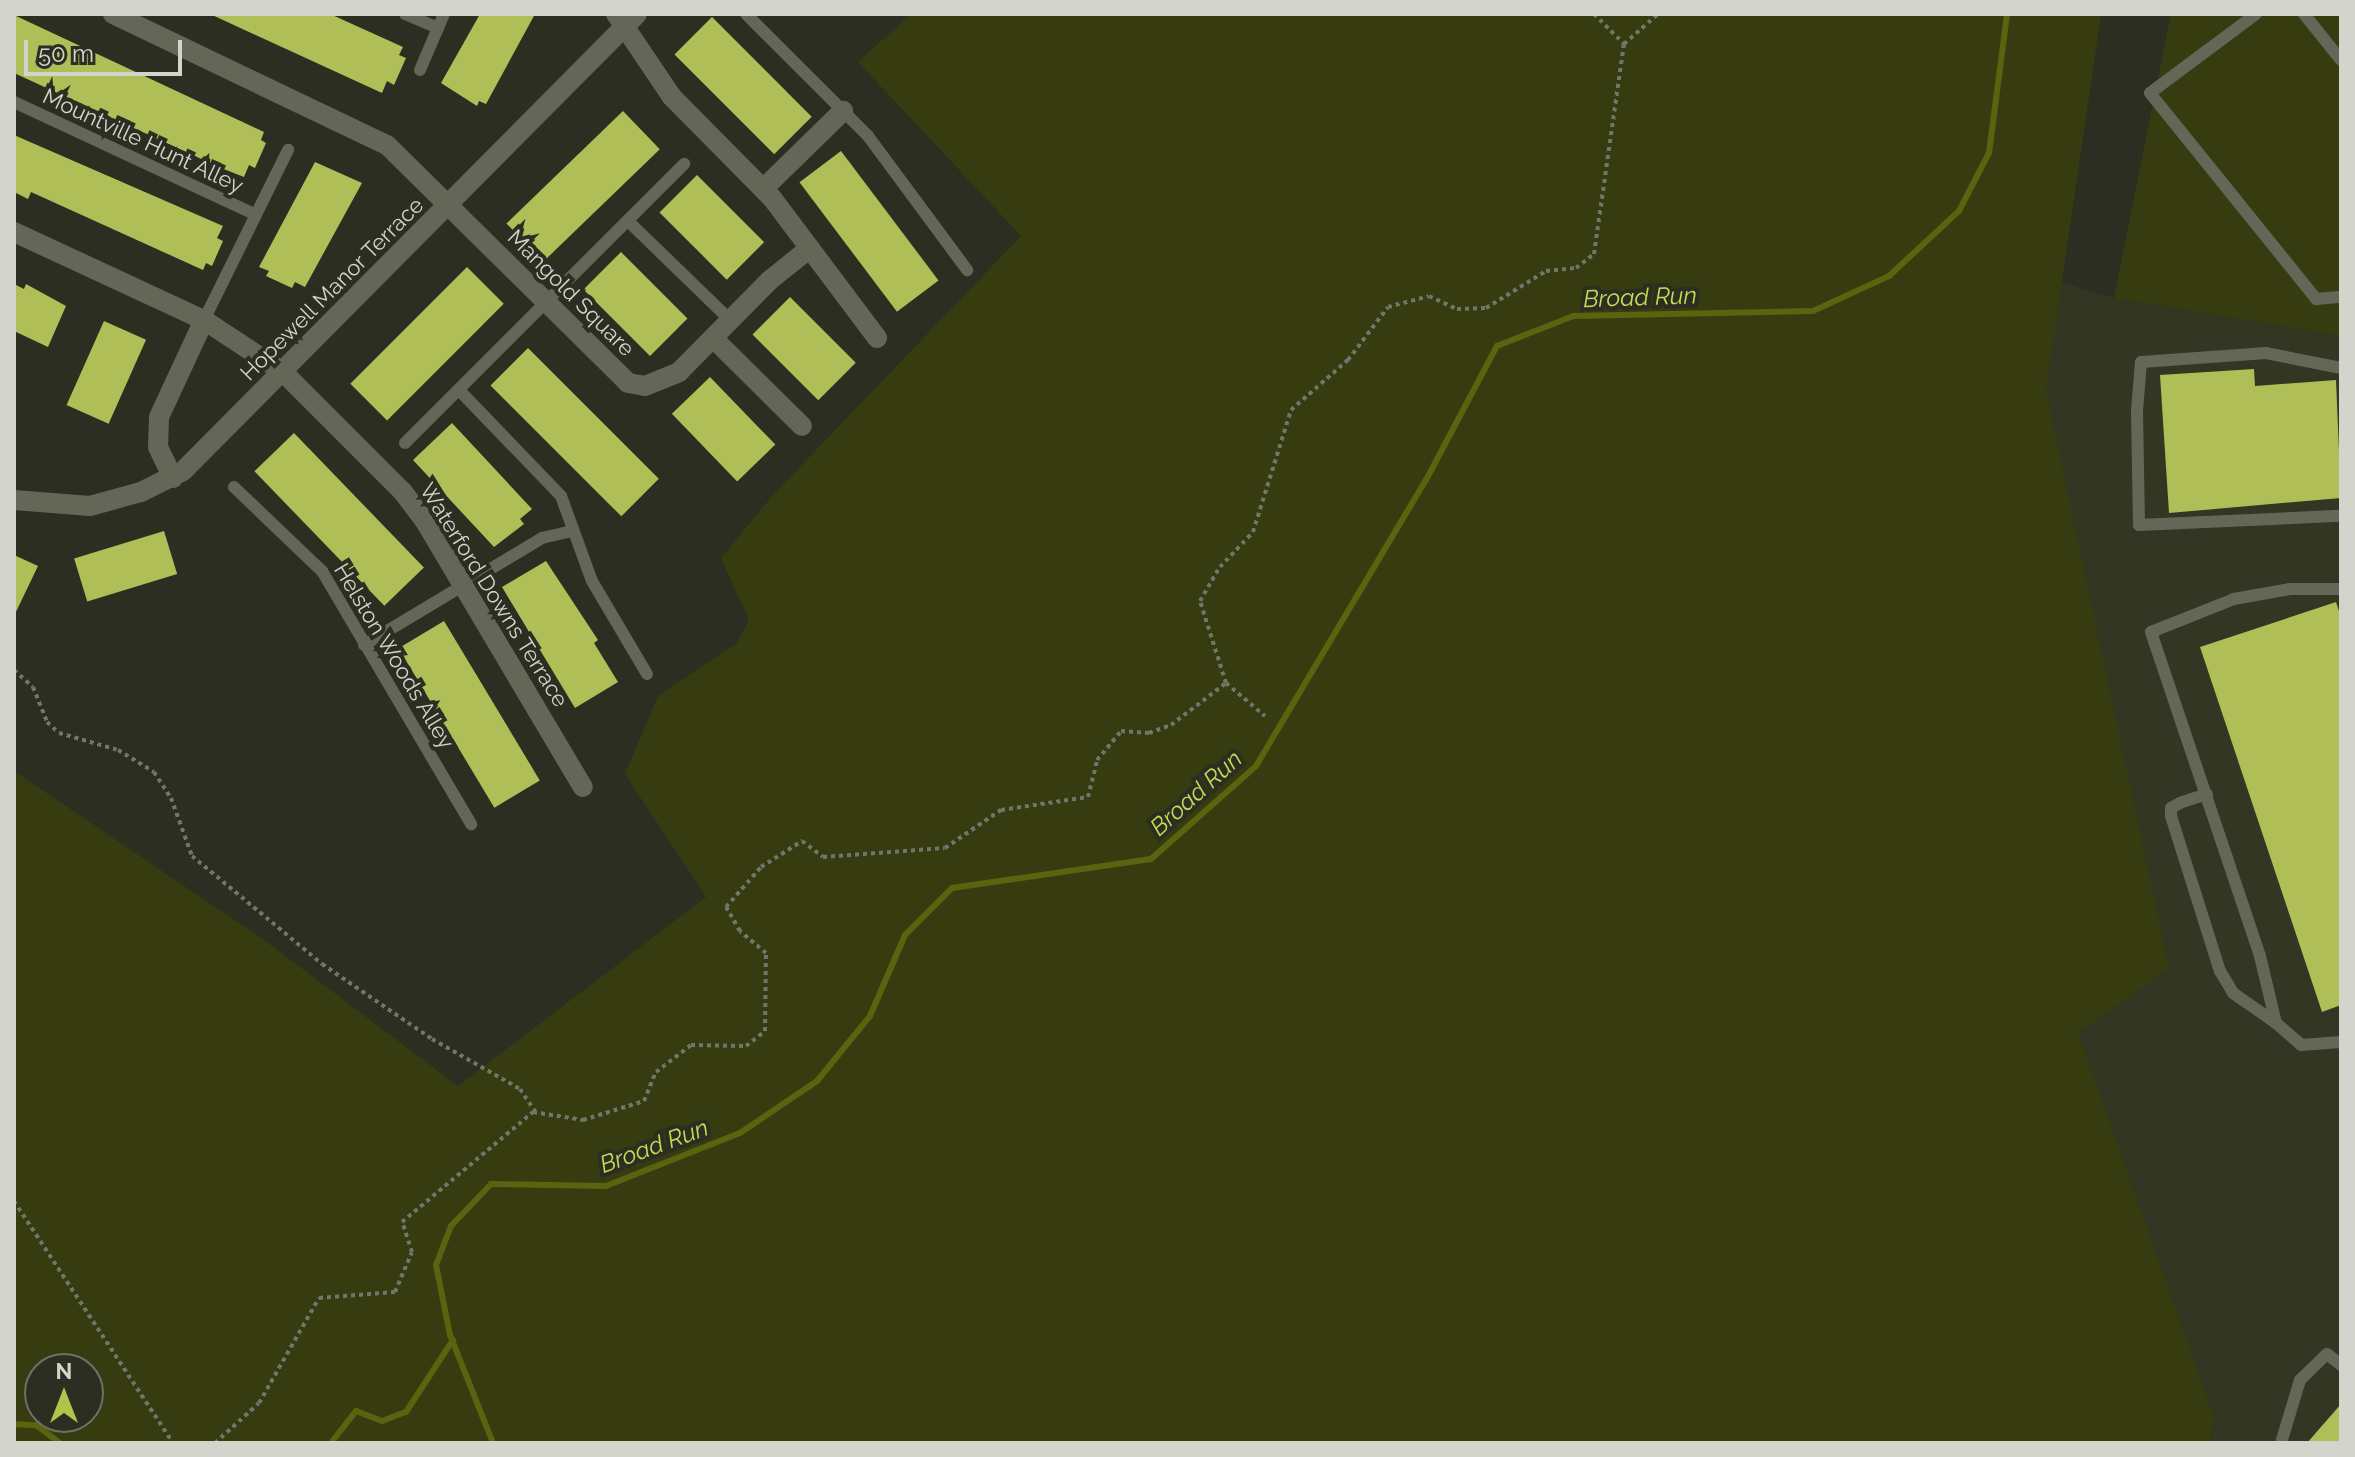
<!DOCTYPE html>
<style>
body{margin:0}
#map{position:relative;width:2355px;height:1457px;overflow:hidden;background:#2c2e21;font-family:Raleway,sans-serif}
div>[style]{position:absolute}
.built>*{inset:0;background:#323622}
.green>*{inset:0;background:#363c10}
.stream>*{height:6px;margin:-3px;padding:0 3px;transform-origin:3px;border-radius:3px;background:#5a630e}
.building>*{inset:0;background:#afbe57;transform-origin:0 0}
.path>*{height:4px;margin-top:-2px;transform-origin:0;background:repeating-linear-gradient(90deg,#73756a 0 4px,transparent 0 8px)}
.lane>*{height:12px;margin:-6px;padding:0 6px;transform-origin:6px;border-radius:6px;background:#646758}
.street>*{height:20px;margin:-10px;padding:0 10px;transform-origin:10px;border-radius:10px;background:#646758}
span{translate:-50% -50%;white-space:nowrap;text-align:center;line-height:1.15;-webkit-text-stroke:8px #2c2e21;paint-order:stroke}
.street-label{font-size:22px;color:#d3d5cd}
.water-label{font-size:24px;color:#c8da53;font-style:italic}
.frame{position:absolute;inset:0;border:16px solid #d3d5cd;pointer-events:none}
.north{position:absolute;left:24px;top:1353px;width:80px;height:80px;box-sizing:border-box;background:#2c2e21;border:2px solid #6f7166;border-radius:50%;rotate:0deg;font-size:22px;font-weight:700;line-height:32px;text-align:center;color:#d3d5cd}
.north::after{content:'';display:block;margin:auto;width:28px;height:36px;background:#b2c34b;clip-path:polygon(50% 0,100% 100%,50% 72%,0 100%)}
.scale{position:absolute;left:24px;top:40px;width:158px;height:36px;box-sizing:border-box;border:4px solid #d3d5cd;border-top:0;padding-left:10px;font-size:24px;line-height:28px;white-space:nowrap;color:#d3d5cd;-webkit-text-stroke:6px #2c2e21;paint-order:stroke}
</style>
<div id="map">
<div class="built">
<i style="clip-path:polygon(2059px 282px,2114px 298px,2341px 336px,2341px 1443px,2209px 1443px,2215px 1419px,2078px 1032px,2046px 391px)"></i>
</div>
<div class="green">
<i style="clip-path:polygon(evenodd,911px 14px,2101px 14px,2046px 391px,2169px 969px,2078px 1032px,2215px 1419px,2209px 1443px,14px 1443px,14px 771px,264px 940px,458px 1086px,706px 897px,625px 774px,658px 696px,736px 644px,749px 620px,721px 558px,773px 495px,1021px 236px,858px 62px,911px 14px,88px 1369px,88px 1417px,40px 1417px,40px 1369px,88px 1369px)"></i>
<i style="clip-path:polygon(2171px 14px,2341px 14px,2341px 336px,2114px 298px)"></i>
</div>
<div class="stream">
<i style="left:14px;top:1424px;width:22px;rotate:3deg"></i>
<i style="left:36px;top:1425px;width:30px;rotate:37deg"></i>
<i style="left:331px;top:1443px;width:41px;rotate:-52deg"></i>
<i style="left:356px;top:1411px;width:28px;rotate:21deg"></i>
<i style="left:382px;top:1421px;width:26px;rotate:-21deg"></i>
<i style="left:406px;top:1412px;width:86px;rotate:-56.9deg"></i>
<i style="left:493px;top:1443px;width:116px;rotate:-111.7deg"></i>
<i style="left:450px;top:1335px;width:71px;rotate:-101.3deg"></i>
<i style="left:436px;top:1265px;width:42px;rotate:-69deg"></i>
<i style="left:451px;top:1226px;width:58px;rotate:-46.4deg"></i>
<i style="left:491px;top:1184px;width:115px;rotate:1deg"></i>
<i style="left:606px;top:1186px;width:144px;rotate:-21.6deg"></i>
<i style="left:740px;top:1133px;width:93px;rotate:-34deg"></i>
<i style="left:817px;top:1081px;width:84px;rotate:-50.8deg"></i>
<i style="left:870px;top:1016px;width:88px;rotate:-66.6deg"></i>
<i style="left:905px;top:935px;width:66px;rotate:-45deg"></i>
<i style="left:952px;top:888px;width:201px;rotate:-8.3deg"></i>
<i style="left:1151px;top:859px;width:140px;rotate:-41.5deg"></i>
<i style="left:1256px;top:766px;width:333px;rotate:-59.3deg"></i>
<i style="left:1426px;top:480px;width:152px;rotate:-62.1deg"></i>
<i style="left:1497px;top:346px;width:82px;rotate:-21.5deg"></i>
<i style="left:1573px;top:316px;width:240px;rotate:-1.2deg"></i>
<i style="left:1813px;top:311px;width:84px;rotate:-24.7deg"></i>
<i style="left:1889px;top:276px;width:96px;rotate:-42.9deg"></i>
<i style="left:1959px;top:211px;width:65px;rotate:-62.7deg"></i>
<i style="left:1989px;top:153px;width:140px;rotate:-82.6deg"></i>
</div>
<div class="building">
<i style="clip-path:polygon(210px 14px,330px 14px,403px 47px,399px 55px,406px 58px,394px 85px,387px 81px,382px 93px)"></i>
<i style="clip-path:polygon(480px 14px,535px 14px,486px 104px,479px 101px,477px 106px,441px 83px)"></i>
<i style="clip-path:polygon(14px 15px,264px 132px,261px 140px,266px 143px,255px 168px,249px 165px,244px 177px,221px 168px,14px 73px)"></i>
<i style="left:712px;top:17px;width:141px;height:53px;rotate:45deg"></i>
<i style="left:623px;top:111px;width:53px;height:162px;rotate:46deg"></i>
<i style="clip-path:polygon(14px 135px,223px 226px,217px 238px,223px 241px,212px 266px,206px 263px,203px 270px,31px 192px,28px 199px,14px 192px)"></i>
<i style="left:841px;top:151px;width:162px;height:52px;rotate:53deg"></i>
<i style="clip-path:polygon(315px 162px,362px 183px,305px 287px,295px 282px,292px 288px,266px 276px,269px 271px,259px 267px)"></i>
<i style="left:697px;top:175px;width:95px;height:53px;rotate:45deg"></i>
<i style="left:621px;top:252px;width:94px;height:53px;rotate:45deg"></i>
<i style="left:467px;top:267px;width:52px;height:165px;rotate:45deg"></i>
<i style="clip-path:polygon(14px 284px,24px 289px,26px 284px,66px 306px,48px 347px,14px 331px)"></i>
<i style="left:790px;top:297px;width:93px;height:53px;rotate:45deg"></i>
<i style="left:104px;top:321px;width:46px;height:92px;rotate:24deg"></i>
<i style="left:528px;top:348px;width:185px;height:53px;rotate:45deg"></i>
<i style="clip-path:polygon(2254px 369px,2255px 386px,2336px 380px,2341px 498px,2169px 513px,2160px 375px)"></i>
<i style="left:710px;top:377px;width:94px;height:53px;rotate:46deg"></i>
<i style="clip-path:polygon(452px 423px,532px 509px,520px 519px,524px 524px,494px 547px,413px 460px)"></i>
<i style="left:294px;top:433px;width:187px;height:55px;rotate:46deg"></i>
<i style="left:164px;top:531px;width:45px;height:94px;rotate:73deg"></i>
<i style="clip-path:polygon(14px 555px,38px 566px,14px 616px)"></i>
<i style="clip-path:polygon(546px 561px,598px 640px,594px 643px,618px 682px,575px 708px,502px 587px)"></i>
<i style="clip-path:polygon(2336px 602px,2341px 617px,2341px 1005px,2322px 1012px,2200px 647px)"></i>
<i style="left:444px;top:621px;width:186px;height:53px;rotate:59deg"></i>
<i style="clip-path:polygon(2341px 1404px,2341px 1443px,2307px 1443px)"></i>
</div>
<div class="path">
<i style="left:1594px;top:14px;width:42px;rotate:45deg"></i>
<i style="left:14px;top:670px;width:25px;rotate:42deg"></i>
<i style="left:33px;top:687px;width:38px;rotate:68deg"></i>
<i style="left:47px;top:722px;width:16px;rotate:43deg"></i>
<i style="left:59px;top:733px;width:61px;rotate:16.1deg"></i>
<i style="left:118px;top:750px;width:42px;rotate:31.4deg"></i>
<i style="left:154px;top:772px;width:31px;rotate:57deg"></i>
<i style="left:171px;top:798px;width:62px;rotate:70.1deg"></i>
<i style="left:192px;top:856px;width:169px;rotate:39.7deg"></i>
<i style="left:322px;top:964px;width:133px;rotate:34.3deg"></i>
<i style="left:432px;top:1039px;width:101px;rotate:29.6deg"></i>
<i style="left:520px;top:1089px;width:29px;rotate:56deg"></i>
<i style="left:1226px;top:683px;width:51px;rotate:40.2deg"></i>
<i style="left:14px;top:1201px;width:290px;rotate:56.7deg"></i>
<i style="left:215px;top:1443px;width:59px;rotate:-42.3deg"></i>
<i style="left:259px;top:1403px;width:121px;rotate:-60.3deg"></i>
<i style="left:319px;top:1298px;width:76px;rotate:-4.5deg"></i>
<i style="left:395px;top:1292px;width:43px;rotate:-67deg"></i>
<i style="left:412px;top:1252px;width:32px;rotate:-108deg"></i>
<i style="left:402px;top:1222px;width:171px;rotate:-40deg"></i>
<i style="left:533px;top:1112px;width:51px;rotate:9.1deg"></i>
<i style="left:583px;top:1120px;width:64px;rotate:-17.3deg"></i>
<i style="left:644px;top:1101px;width:31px;rotate:-68deg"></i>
<i style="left:656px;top:1072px;width:44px;rotate:-37.6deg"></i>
<i style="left:691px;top:1045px;width:55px;rotate:1deg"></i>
<i style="left:746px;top:1046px;width:24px;rotate:-38deg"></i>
<i style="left:765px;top:1031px;width:78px;rotate:-89.3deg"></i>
<i style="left:766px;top:953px;width:34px;rotate:-140deg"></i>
<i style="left:740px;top:931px;width:28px;rotate:-120deg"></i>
<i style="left:726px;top:907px;width:53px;rotate:-48.8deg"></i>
<i style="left:761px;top:867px;width:49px;rotate:-32.4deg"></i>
<i style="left:802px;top:841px;width:26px;rotate:37deg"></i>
<i style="left:823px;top:857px;width:122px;rotate:-4.2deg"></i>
<i style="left:945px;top:848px;width:68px;rotate:-34.2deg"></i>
<i style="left:1001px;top:810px;width:88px;rotate:-8.5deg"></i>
<i style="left:1088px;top:797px;width:38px;rotate:-76deg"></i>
<i style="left:1097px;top:760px;width:38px;rotate:-50deg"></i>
<i style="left:1121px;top:731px;width:28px;rotate:4deg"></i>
<i style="left:1149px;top:733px;width:23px;rotate:-20deg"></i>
<i style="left:1171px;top:725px;width:69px;rotate:-37.4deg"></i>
<i style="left:1226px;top:683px;width:86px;rotate:-107.6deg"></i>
<i style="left:1200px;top:601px;width:39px;rotate:-60deg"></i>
<i style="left:1220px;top:567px;width:48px;rotate:-46.7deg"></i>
<i style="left:1253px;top:532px;width:128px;rotate:-72.7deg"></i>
<i style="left:1291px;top:410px;width:76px;rotate:-41.3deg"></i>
<i style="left:1348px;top:360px;width:66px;rotate:-53deg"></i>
<i style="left:1388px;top:307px;width:42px;rotate:-15deg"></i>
<i style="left:1429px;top:296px;width:31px;rotate:25deg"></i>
<i style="left:1457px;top:309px;width:29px;rotate:-2deg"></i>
<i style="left:1486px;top:308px;width:70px;rotate:-31.7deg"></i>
<i style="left:1546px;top:271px;width:30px;rotate:-6deg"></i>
<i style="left:1576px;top:268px;width:23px;rotate:-38deg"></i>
<i style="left:1594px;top:254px;width:212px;rotate:-81.9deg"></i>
<i style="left:1624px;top:44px;width:45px;rotate:-41.4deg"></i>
</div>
<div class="lane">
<i style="left:405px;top:14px;width:36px;rotate:23deg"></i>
<i style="left:746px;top:14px;width:173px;rotate:45deg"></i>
<i style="left:868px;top:136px;width:167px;rotate:53.5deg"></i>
<i style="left:2256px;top:14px;width:132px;rotate:143.3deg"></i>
<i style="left:2150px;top:93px;width:265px;rotate:51.1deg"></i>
<i style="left:2316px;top:299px;width:25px;rotate:-5deg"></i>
<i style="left:2304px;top:14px;width:59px;rotate:51.2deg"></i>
<i style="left:420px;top:70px;width:61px;rotate:-66.8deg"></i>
<i style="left:14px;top:102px;width:267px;rotate:25deg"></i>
<i style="left:628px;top:221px;width:142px;rotate:44.1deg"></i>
<i style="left:204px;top:320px;width:190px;rotate:-63.7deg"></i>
<i style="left:2341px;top:368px;width:76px;rotate:-168.7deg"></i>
<i style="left:2266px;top:353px;width:125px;rotate:175.9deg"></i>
<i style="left:2141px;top:362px;width:49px;rotate:94.7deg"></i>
<i style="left:2137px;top:411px;width:114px;rotate:89deg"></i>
<i style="left:2139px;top:525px;width:202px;rotate:-2.6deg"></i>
<i style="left:459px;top:390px;width:147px;rotate:46.1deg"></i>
<i style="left:561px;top:496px;width:90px;rotate:70deg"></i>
<i style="left:592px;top:581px;width:108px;rotate:59.4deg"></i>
<i style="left:405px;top:443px;width:395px;rotate:-45deg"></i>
<i style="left:234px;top:487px;width:122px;rotate:43.7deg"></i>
<i style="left:322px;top:571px;width:294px;rotate:59.5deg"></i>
<i style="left:2341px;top:589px;width:51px;rotate:180deg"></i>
<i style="left:2290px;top:589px;width:57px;rotate:169.9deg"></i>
<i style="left:2234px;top:599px;width:89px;rotate:158.3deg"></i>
<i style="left:2151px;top:632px;width:342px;rotate:71.4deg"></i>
<i style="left:2260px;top:956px;width:69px;rotate:76.6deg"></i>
<i style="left:2276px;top:1023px;width:33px;rotate:41deg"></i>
<i style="left:2301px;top:1045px;width:40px;rotate:-4.3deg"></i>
<i style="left:364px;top:645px;width:208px;rotate:-31deg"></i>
<i style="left:542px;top:538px;width:31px;rotate:-13deg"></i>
<i style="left:2207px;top:794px;width:28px;rotate:162deg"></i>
<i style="left:2180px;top:803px;width:10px;rotate:151deg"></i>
<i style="left:2171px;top:808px;width:8px;rotate:90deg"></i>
<i style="left:2171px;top:816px;width:163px;rotate:72.5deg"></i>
<i style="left:2220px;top:971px;width:26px;rotate:59deg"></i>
<i style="left:2233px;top:993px;width:52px;rotate:34.9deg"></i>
<i style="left:2281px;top:1443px;width:66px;rotate:-73.2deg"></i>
<i style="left:2300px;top:1380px;width:37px;rotate:-44deg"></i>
<i style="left:2327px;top:1354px;width:18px;rotate:38deg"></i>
</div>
<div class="street">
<i style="left:113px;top:14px;width:304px;rotate:25.6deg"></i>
<i style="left:387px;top:145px;width:339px;rotate:44.6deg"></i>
<i style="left:628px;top:383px;width:17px;rotate:10deg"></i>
<i style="left:645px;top:386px;width:37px;rotate:-22deg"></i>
<i style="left:679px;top:372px;width:129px;rotate:-45.3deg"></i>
<i style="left:770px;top:280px;width:51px;rotate:-38.7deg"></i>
<i style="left:616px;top:14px;width:100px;rotate:56deg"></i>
<i style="left:672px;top:97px;width:142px;rotate:45.3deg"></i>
<i style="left:772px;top:198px;width:175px;rotate:53.1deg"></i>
<i style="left:763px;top:189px;width:112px;rotate:-44.3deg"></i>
<i style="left:14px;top:232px;width:209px;rotate:24.9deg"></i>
<i style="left:204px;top:320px;width:95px;rotate:33.4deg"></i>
<i style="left:283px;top:372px;width:170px;rotate:45deg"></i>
<i style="left:403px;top:492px;width:39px;rotate:53deg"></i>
<i style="left:426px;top:523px;width:307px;rotate:59.3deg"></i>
<i style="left:713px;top:338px;width:125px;rotate:44.7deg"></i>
<i style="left:173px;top:478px;width:34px;rotate:-116deg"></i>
<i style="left:158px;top:447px;width:30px;rotate:-88deg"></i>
<i style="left:159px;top:417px;width:107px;rotate:-65.1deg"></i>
<i style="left:14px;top:500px;width:76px;rotate:4.5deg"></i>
<i style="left:90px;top:506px;width:53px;rotate:-15.4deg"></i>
<i style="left:141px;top:492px;width:47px;rotate:-26.6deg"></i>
<i style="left:183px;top:471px;width:644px;rotate:-45.19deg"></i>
</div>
<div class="street-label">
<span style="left:143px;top:141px;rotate:25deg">Mountville Hunt Alley</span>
<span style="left:332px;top:289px;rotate:-45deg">Hopewell Manor Terrace</span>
<span style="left:571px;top:293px;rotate:45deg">Mangold Square</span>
<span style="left:494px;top:595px;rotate:58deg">Waterford Downs Terrace</span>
<span style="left:394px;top:656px;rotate:59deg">Helston Woods Alley</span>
</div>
<div class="water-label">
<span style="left:1640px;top:297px;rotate:-2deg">Broad Run</span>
<span style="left:1196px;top:793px;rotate:-42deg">Broad Run</span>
<span style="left:654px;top:1146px;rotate:-20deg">Broad Run</span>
</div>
<div class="frame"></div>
<div class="north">N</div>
<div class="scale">50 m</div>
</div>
